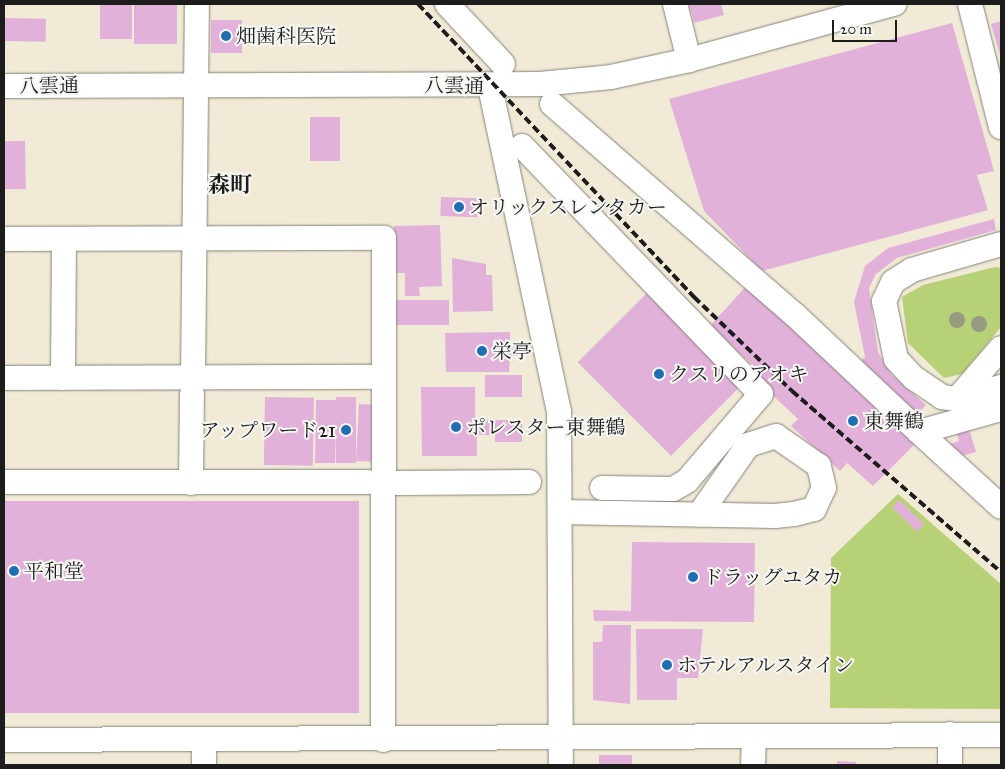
<!DOCTYPE html>
<meta charset="utf-8">
<style>
body{margin:0}
#map{position:relative;width:1005px;height:769px;overflow:hidden;background:#f0ead6;font-family:"IM FELL Great Primer","Noto Serif JP",serif}
div>[style]{position:absolute}
.green>*{inset:0;background:#b7d176}
.building>*{inset:0;background:#e2b1da;transform-origin:0 0}
.roads{filter:drop-shadow(0 0 1px #868379) drop-shadow(0 0 1px #868379)}
.minor>*{height:24px;margin:-12px;padding:0 12px;transform-origin:12px;border-radius:12px;background:#fff}
.rail>*{height:4px;margin-top:-2px;transform-origin:0;background:repeating-linear-gradient(90deg,#1c1c1c 0 8px,transparent 0 12px)}
.trees>*{width:16px;height:16px;margin:-8px;border-radius:50%;background:#999b81}
.dots>*{width:14px;height:14px;translate:-50% -50%;box-sizing:border-box;border:2px solid #f6f6f2;border-radius:50%}
span{translate:-50% -50%;white-space:nowrap;text-align:center;line-height:1.15;-webkit-text-stroke:4px #f6f6f2;paint-order:stroke}
.poi-label{font-size:20px;color:#1c1c1c}
.left{translate:0 -50%;text-align:left}
.right{translate:-100% -50%;text-align:right}
.street-label{font-size:20px;color:#1c1c1c}
.quarter-label{font-size:22px;color:#1c1c1c;font-weight:700}
.frame{position:absolute;inset:0;border:5px solid #1c1c1c;pointer-events:none}
.scale{position:absolute;left:832px;top:20px;width:65px;height:22px;box-sizing:border-box;border:2px solid #1c1c1c;border-top:0;padding-left:6px;font-size:15px;line-height:18px;white-space:nowrap;color:#1c1c1c;-webkit-text-stroke:4px #f6f6f2;paint-order:stroke}
</style>
<div id="map">
<div class="green">
<i style="clip-path:polygon(995px 267px,1001px 268px,1001px 327px,962px 374px,944px 378px,908px 343px,902px 297px,923px 285px)"></i>
<i style="clip-path:polygon(898px 494px,1001px 584px,1001px 709px,830px 708px,831px 558px)"></i>
</div>
<div class="building">
<i style="left:100px;top:4px;width:32px;height:35px"></i>
<i style="left:134px;top:4px;width:43px;height:40px"></i>
<i style="clip-path:polygon(689px 4px,721px 4px,724px 15px,694px 23px)"></i>
<i style="left:4px;top:18px;width:42px;height:23px;rotate:1deg"></i>
<i style="left:211px;top:20px;width:31px;height:33px"></i>
<i style="clip-path:polygon(1001px 21px,1001px 58px,991px 24px)"></i>
<i style="clip-path:polygon(952px 23px,994px 171px,977px 175px,988px 210px,762px 271px,704px 211px,669px 99px)"></i>
<i style="left:310px;top:117px;width:30px;height:44px"></i>
<i style="left:25px;top:141px;width:48px;height:21px;rotate:89deg"></i>
<i style="left:441px;top:197px;width:37px;height:19px;rotate:2deg"></i>
<i style="clip-path:polygon(994px 219px,996px 230px,897px 258px,876px 274px,869px 288px,878px 352px,892px 375px,926px 405px,915px 417px,919px 440px,873px 486px,847px 463px,840px 471px,791px 426px,798px 419px,752px 376px,757px 369px,710px 326px,749px 283px,857px 364px,865px 357px,854px 302px,865px 266px,888px 248px)"></i>
<i style="clip-path:polygon(440px 225px,442px 286px,419px 287px,420px 296px,405px 296px,405px 273px,395px 273px,394px 226px)"></i>
<i style="clip-path:polygon(452px 258px,486px 264px,486px 275px,492px 275px,493px 311px,453px 312px)"></i>
<i style="left:647px;top:293px;width:132px;height:98px;rotate:45deg"></i>
<i style="left:394px;top:300px;width:55px;height:25px"></i>
<i style="clip-path:polygon(510px 332px,510px 345px,518px 345px,518px 356px,510px 356px,509px 372px,446px 372px,445px 333px)"></i>
<i style="left:485px;top:375px;width:37px;height:22px"></i>
<i style="clip-path:polygon(421px 387px,475px 387px,475px 420px,490px 420px,490px 435px,477px 435px,477px 456px,422px 456px)"></i>
<i style="left:265px;top:397px;width:49px;height:68px;rotate:1deg"></i>
<i style="clip-path:polygon(336px 397px,356px 397px,356px 463px,336px 463px,335px 425px,335px 463px,315px 463px,316px 400px,336px 400px)"></i>
<i style="left:359px;top:404px;width:17px;height:57px;rotate:3deg"></i>
<i style="left:495px;top:420px;width:27px;height:22px"></i>
<i style="clip-path:polygon(969px 429px,976px 452px,954px 458px,950px 444px,959px 441px,956px 431px)"></i>
<i style="left:899px;top:500px;width:35px;height:10px;rotate:44deg"></i>
<i style="left:4px;top:501px;width:355px;height:212px"></i>
<i style="clip-path:polygon(632px 542px,755px 543px,754px 622px,594px 621px,593px 610px,631px 611px)"></i>
<i style="clip-path:polygon(603px 625px,631px 625px,630px 704px,593px 700px,593px 642px,602px 642px)"></i>
<i style="clip-path:polygon(636px 629px,703px 629px,698px 678px,677px 678px,677px 700px,637px 700px)"></i>
<i style="left:599px;top:755px;width:33px;height:11px"></i>
<i style="clip-path:polygon(837px 761px,856px 762px,856px 765px,837px 765px)"></i>
</div>
<div class="roads">
<div class="minor">
<i style="left:447px;top:4px;width:82px;rotate:47deg"></i>
<i style="left:675px;top:4px;width:58px;rotate:76deg"></i>
<i style="left:970px;top:4px;width:127px;rotate:75.9deg"></i>
<i style="left:4px;top:86px;width:536px;rotate:-0.21deg"></i>
<i style="left:540px;top:84px;width:71px;rotate:-5.6deg"></i>
<i style="left:611px;top:77px;width:80px;rotate:-12.3deg"></i>
<i style="left:689px;top:60px;width:213px;rotate:-15.3deg"></i>
<i style="left:490px;top:87px;width:331px;rotate:78deg"></i>
<i style="left:559px;top:411px;width:354px;rotate:89.7deg"></i>
<i style="left:552px;top:104px;width:322px;rotate:41deg"></i>
<i style="left:795px;top:315px;width:170px;rotate:43.3deg"></i>
<i style="left:919px;top:432px;width:85px;rotate:-15.7deg"></i>
<i style="left:522px;top:146px;width:344px;rotate:46.1deg"></i>
<i style="left:761px;top:394px;width:114px;rotate:130.4deg"></i>
<i style="left:687px;top:481px;width:16px;rotate:150deg"></i>
<i style="left:673px;top:489px;width:71px;rotate:-179.2deg"></i>
<i style="left:4px;top:239px;width:380px;rotate:-0.2deg"></i>
<i style="left:384px;top:238px;width:502px;rotate:90.11deg"></i>
<i style="left:1001px;top:244px;width:93px;rotate:163.7deg"></i>
<i style="left:912px;top:270px;width:22px;rotate:148deg"></i>
<i style="left:893px;top:282px;width:21px;rotate:115deg"></i>
<i style="left:884px;top:301px;width:59px;rotate:78.3deg"></i>
<i style="left:896px;top:359px;width:26px;rotate:47deg"></i>
<i style="left:914px;top:378px;width:34px;rotate:34deg"></i>
<i style="left:942px;top:397px;width:15px;rotate:8deg"></i>
<i style="left:957px;top:399px;width:46px;rotate:-15.3deg"></i>
<i style="left:4px;top:378px;width:379px;rotate:-0.2deg"></i>
<i style="left:63px;top:378px;width:139px;rotate:-89.6deg"></i>
<i style="left:193px;top:378px;width:374px;rotate:-89.4deg"></i>
<i style="left:957px;top:399px;width:67px;rotate:-49.2deg"></i>
<i style="left:919px;top:432px;width:111px;rotate:42.4deg"></i>
<i style="left:4px;top:482px;width:364px"></i>
<i style="left:191px;top:483px;width:89px;rotate:-89.4deg"></i>
<i style="left:397px;top:483px;width:132px;rotate:-0.4deg"></i>
<i style="left:561px;top:512px;width:214px;rotate:1.1deg"></i>
<i style="left:775px;top:516px;width:19px;rotate:-6deg"></i>
<i style="left:794px;top:514px;width:21px;rotate:-14deg"></i>
<i style="left:814px;top:509px;width:23px;rotate:-65deg"></i>
<i style="left:824px;top:488px;width:23px;rotate:-103deg"></i>
<i style="left:819px;top:466px;width:52px;rotate:-145.1deg"></i>
<i style="left:776px;top:436px;width:29px;rotate:162deg"></i>
<i style="left:748px;top:445px;width:85px;rotate:125deg"></i>
<i style="left:950px;top:734px;width:31px;rotate:90deg"></i>
<i style="left:4px;top:740px;width:997px;rotate:-0.29deg"></i>
<i style="left:204px;top:765px;width:24px;rotate:-90deg"></i>
<i style="left:753px;top:765px;width:29px;rotate:-88deg"></i>
</div>
</div>
<div class="rail">
<i style="left:418px;top:4px;width:403px;rotate:46.7deg"></i>
<i style="left:694px;top:297px;width:136px;rotate:43.8deg"></i>
<i style="left:792px;top:391px;width:276px;rotate:40.9deg"></i>
</div>
<div class="trees">
<i style="left:957px;top:320px"></i>
<i style="left:979px;top:324px"></i>
</div>
<div class="dots">
<i style="left:226px;top:36px;background:#1f6fb2"></i>
<i style="left:459px;top:207px;background:#1f6fb2"></i>
<i style="left:482px;top:351px;background:#1f6fb2"></i>
<i style="left:659px;top:374px;background:#1f6fb2"></i>
<i style="left:853px;top:421px;background:#1f6fb2"></i>
<i style="left:456px;top:427px;background:#1f6fb2"></i>
<i style="left:346px;top:430px;background:#1f6fb2"></i>
<i style="left:14px;top:571px;background:#1f6fb2"></i>
<i style="left:693px;top:577px;background:#1f6fb2"></i>
<i style="left:667px;top:665px;background:#1f6fb2"></i>
</div>
<div class="poi-label">
<span class="left" style="left:236px;top:36px">畑歯科医院</span>
<span class="left" style="left:469px;top:207px">オリックスレンタカー</span>
<span class="left" style="left:492px;top:351px">栄亭</span>
<span class="left" style="left:669px;top:374px">クスリのアオキ</span>
<span class="left" style="left:864px;top:421px">東舞鶴</span>
<span class="left" style="left:466px;top:427px">ポレスター東舞鶴</span>
<span class="right" style="left:336px;top:430px">アップワード21</span>
<span class="left" style="left:24px;top:571px">平和堂</span>
<span class="left" style="left:703px;top:577px">ドラッグユタカ</span>
<span class="left" style="left:677px;top:665px">ホテルアルスタイン</span>
</div>
<div class="street-label">
<span style="left:49px;top:86px;rotate:-1deg">八雲通</span>
<span style="left:454px;top:86px;rotate:1deg">八雲通</span>
</div>
<div class="quarter-label">
<span style="left:230px;top:185px">森町</span>
</div>
<div class="frame"></div>
<div class="scale">20 m</div>
</div>
